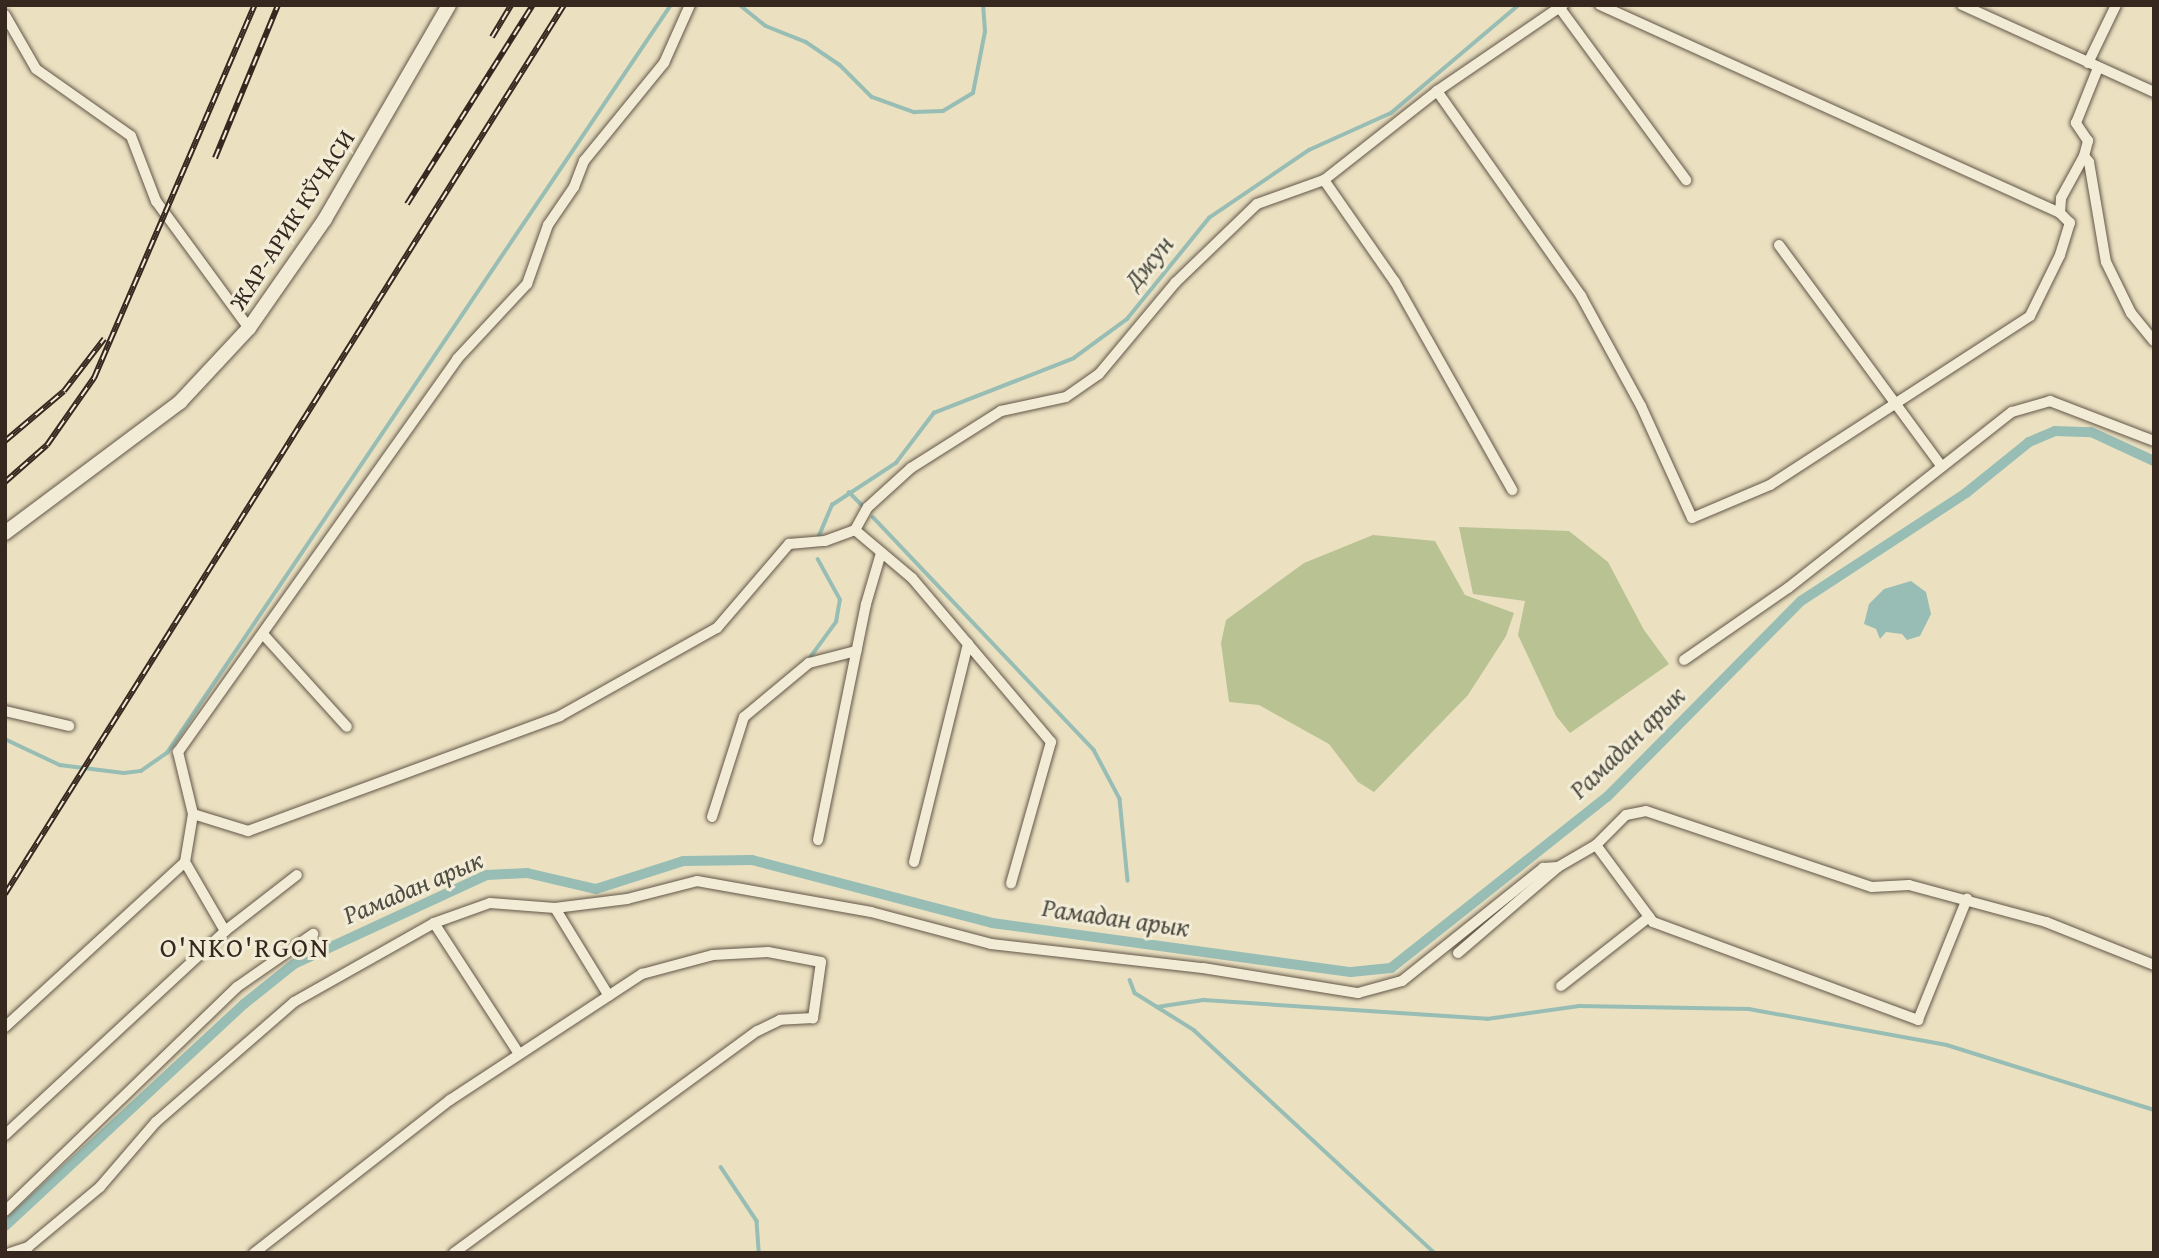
<!DOCTYPE html>
<meta charset="utf-8">
<style>
body{margin:0}
#map{position:relative;width:2159px;height:1258px;overflow:hidden;background:#ebe1c1;font-family:"Gentium Book Plus",serif}
div>[style]{position:absolute}
.green>*{inset:0;background:#b8c292}
.water>*{inset:0;background:#98bdb4}
.stream>*{height:3.5px;margin:-1.75px;padding:0 1.75px;transform-origin:1.75px;border-radius:1.75px;background:#98bdb4}
.canal>*{height:10px;margin:-5px;padding:0 5px;transform-origin:5px;border-radius:5px;background:#98bdb4}
.roads{filter:drop-shadow(0 0 2px #635648) drop-shadow(0 0 2px #635648)}
.minor>*{height:10px;margin:-5px;padding:0 5px;transform-origin:5px;border-radius:5px;background:#f2ecd7}
.secondary>*{height:14px;margin:-7px;padding:0 7px;transform-origin:7px;border-radius:7px;background:#f2ecd7}
.rail>*{height:6px;margin-top:-3px;transform-origin:0;background:repeating-linear-gradient(90deg,#f2ecd7 0 10px,#36281f 0 20px);box-sizing:border-box;border-block:2px solid #36281f}
span{translate:-50% -50%;white-space:nowrap;text-align:center;line-height:1.15;-webkit-text-stroke:6px #f2ecd7;paint-order:stroke}
.street-label{font-size:24px;color:#36281f}
.water-label{font-size:26px;color:#4e4d44;font-style:italic}
.quarter-label{font-size:28px;color:#36281f;letter-spacing:2px}
.frame{position:absolute;inset:0;border:7px solid #36281f;pointer-events:none}
</style>
<div id="map">
<div class="green">
<i style="clip-path:polygon(1459px 527px,1569px 531px,1608px 562px,1644px 630px,1669px 664px,1570px 733px,1556px 716px,1518px 635px,1525px 601px,1473px 594px)"></i>
<i style="clip-path:polygon(1373px 535px,1435px 541px,1465px 595px,1514px 613px,1506px 636px,1468px 695px,1374px 792px,1358px 782px,1329px 744px,1259px 705px,1229px 702px,1221px 643px,1226px 620px,1304px 563px)"></i>
</div>
<div class="water">
<i style="clip-path:polygon(1911px 581px,1926px 592px,1931px 614px,1920px 636px,1907px 640px,1902px 634px,1886px 632px,1880px 639px,1876px 629px,1864px 624px,1869px 604px,1884px 589px)"></i>
</div>
<div class="stream">
<i style="left:740px;top:5px;width:33px;rotate:39deg"></i>
<i style="left:766px;top:26px;width:43px;rotate:21.8deg"></i>
<i style="left:806px;top:42px;width:41px;rotate:34.1deg"></i>
<i style="left:840px;top:65px;width:45px;rotate:45deg"></i>
<i style="left:872px;top:97px;width:45px;rotate:19.7deg"></i>
<i style="left:914px;top:112px;width:29px;rotate:-2deg"></i>
<i style="left:943px;top:111px;width:35px;rotate:-31deg"></i>
<i style="left:973px;top:93px;width:62px;rotate:-78.9deg"></i>
<i style="left:985px;top:32px;width:27px;rotate:-94deg"></i>
<i style="left:849px;top:492px;width:18px;rotate:45deg"></i>
<i style="left:873px;top:517px;width:321px;rotate:46.5deg"></i>
<i style="left:1094px;top:750px;width:55px;rotate:62deg"></i>
<i style="left:1120px;top:799px;width:82px;rotate:84.4deg"></i>
<i style="left:818px;top:538px;width:36px;rotate:-67deg"></i>
<i style="left:832px;top:505px;width:77px;rotate:-33.3deg"></i>
<i style="left:896px;top:463px;width:63px;rotate:-52.8deg"></i>
<i style="left:934px;top:413px;width:150px;rotate:-21.4deg"></i>
<i style="left:1074px;top:358px;width:66px;rotate:-36.3deg"></i>
<i style="left:1127px;top:319px;width:130px;rotate:-50.9deg"></i>
<i style="left:1209px;top:218px;width:121px;rotate:-34.2deg"></i>
<i style="left:1309px;top:150px;width:90px;rotate:-24.3deg"></i>
<i style="left:1391px;top:113px;width:167px;rotate:-40.2deg"></i>
<i style="left:809px;top:659px;width:46px;rotate:-53.9deg"></i>
<i style="left:836px;top:622px;width:22px;rotate:-80deg"></i>
<i style="left:840px;top:600px;width:46px;rotate:-118.8deg"></i>
<i style="left:5px;top:739px;width:61px;rotate:25.3deg"></i>
<i style="left:60px;top:765px;width:64px;rotate:7.1deg"></i>
<i style="left:124px;top:773px;width:17px;rotate:-7deg"></i>
<i style="left:141px;top:771px;width:32px;rotate:-35deg"></i>
<i style="left:167px;top:753px;width:902px;rotate:-56.03deg"></i>
<i style="left:1130px;top:980px;width:14px;rotate:69deg"></i>
<i style="left:1135px;top:993px;width:70px;rotate:32.1deg"></i>
<i style="left:1194px;top:1030px;width:328px;rotate:42.8deg"></i>
<i style="left:1157px;top:1007px;width:48px;rotate:-8.5deg"></i>
<i style="left:1204px;top:1000px;width:284px;rotate:3.8deg"></i>
<i style="left:1487px;top:1019px;width:93px;rotate:-8deg"></i>
<i style="left:1579px;top:1006px;width:170px;rotate:1deg"></i>
<i style="left:1749px;top:1009px;width:201px;rotate:10.3deg"></i>
<i style="left:1947px;top:1045px;width:217px;rotate:17.4deg"></i>
<i style="left:721px;top:1167px;width:65px;rotate:56.3deg"></i>
<i style="left:757px;top:1221px;width:32px;rotate:86deg"></i>
</div>
<div class="canal">
<i style="left:5px;top:1226px;width:326px;rotate:-42.9deg"></i>
<i style="left:244px;top:1004px;width:64px;rotate:-38.7deg"></i>
<i style="left:294px;top:964px;width:213px;rotate:-24.8deg"></i>
<i style="left:487px;top:875px;width:40px;rotate:-2.9deg"></i>
<i style="left:527px;top:873px;width:71px;rotate:13.1deg"></i>
<i style="left:596px;top:889px;width:91px;rotate:-17.8deg"></i>
<i style="left:683px;top:861px;width:69px;rotate:-0.8deg"></i>
<i style="left:752px;top:860px;width:248px;rotate:14.7deg"></i>
<i style="left:992px;top:923px;width:362px;rotate:7.8deg"></i>
<i style="left:1351px;top:972px;width:40px;rotate:-5.7deg"></i>
<i style="left:1391px;top:968px;width:275px;rotate:-38.4deg"></i>
<i style="left:1607px;top:797px;width:276px;rotate:-45.3deg"></i>
<i style="left:1801px;top:601px;width:197px;rotate:-33.2deg"></i>
<i style="left:1966px;top:493px;width:81px;rotate:-39deg"></i>
<i style="left:2029px;top:442px;width:28px;rotate:-23deg"></i>
<i style="left:2055px;top:431px;width:36px;rotate:2deg"></i>
<i style="left:2091px;top:432px;width:69px;rotate:24.7deg"></i>
</div>
<div class="roads">
<div class="minor">
<i style="left:1600px;top:5px;width:505px;rotate:24.33deg"></i>
<i style="left:1962px;top:5px;width:211px;rotate:24.4deg"></i>
<i style="left:1559px;top:7px;width:215px;rotate:53.7deg"></i>
<i style="left:5px;top:15px;width:62px;rotate:60.1deg"></i>
<i style="left:36px;top:69px;width:116px;rotate:35.2deg"></i>
<i style="left:131px;top:136px;width:70px;rotate:69deg"></i>
<i style="left:156px;top:201px;width:157px;rotate:53.8deg"></i>
<i style="left:2088px;top:63px;width:64px;rotate:-64.2deg"></i>
<i style="left:1437px;top:91px;width:251px;rotate:54.9deg"></i>
<i style="left:1581px;top:296px;width:125px;rotate:61.4deg"></i>
<i style="left:1641px;top:406px;width:123px;rotate:65.5deg"></i>
<i style="left:1692px;top:518px;width:85px;rotate:-22.9deg"></i>
<i style="left:1770px;top:485px;width:310px;rotate:-33deg"></i>
<i style="left:2030px;top:316px;width:68px;rotate:-63.8deg"></i>
<i style="left:2060px;top:255px;width:34px;rotate:-73deg"></i>
<i style="left:2070px;top:223px;width:14px;rotate:-135deg"></i>
<i style="left:2060px;top:213px;width:15px;rotate:-86deg"></i>
<i style="left:2061px;top:198px;width:48px;rotate:-61.3deg"></i>
<i style="left:2084px;top:156px;width:16px;rotate:-75deg"></i>
<i style="left:2088px;top:141px;width:22px;rotate:-124deg"></i>
<i style="left:2076px;top:123px;width:59px;rotate:-68.2deg"></i>
<i style="left:2084px;top:156px;width:8px;rotate:50deg"></i>
<i style="left:2089px;top:162px;width:101px;rotate:80.4deg"></i>
<i style="left:2106px;top:262px;width:57px;rotate:63.9deg"></i>
<i style="left:2131px;top:313px;width:36px;rotate:51deg"></i>
<i style="left:1324px;top:180px;width:124px;rotate:55.2deg"></i>
<i style="left:1395px;top:282px;width:239px;rotate:60.6deg"></i>
<i style="left:1779px;top:245px;width:275px;rotate:53.7deg"></i>
<i style="left:855px;top:530px;width:26px;rotate:-61deg"></i>
<i style="left:868px;top:507px;width:58px;rotate:-42.2deg"></i>
<i style="left:911px;top:468px;width:107px;rotate:-32.3deg"></i>
<i style="left:1001px;top:411px;width:66px;rotate:-12.2deg"></i>
<i style="left:1066px;top:397px;width:40px;rotate:-34.9deg"></i>
<i style="left:1099px;top:374px;width:119px;rotate:-50.1deg"></i>
<i style="left:1175px;top:283px;width:114px;rotate:-43.9deg"></i>
<i style="left:1257px;top:204px;width:71px;rotate:-19.7deg"></i>
<i style="left:1324px;top:180px;width:144px;rotate:-38.2deg"></i>
<i style="left:1437px;top:91px;width:153px;rotate:-34.3deg"></i>
<i style="left:855px;top:530px;width:75px;rotate:40.1deg"></i>
<i style="left:912px;top:578px;width:215px;rotate:49.7deg"></i>
<i style="left:1051px;top:742px;width:147px;rotate:105.8deg"></i>
<i style="left:263px;top:634px;width:125px;rotate:47.9deg"></i>
<i style="left:1684px;top:660px;width:126px;rotate:-34.7deg"></i>
<i style="left:1788px;top:588px;width:285px;rotate:-38.2deg"></i>
<i style="left:2012px;top:412px;width:40px;rotate:-16deg"></i>
<i style="left:2050px;top:401px;width:111px;rotate:21deg"></i>
<i style="left:5px;top:711px;width:66px;rotate:13.2deg"></i>
<i style="left:193px;top:814px;width:58px;rotate:17.2deg"></i>
<i style="left:248px;top:831px;width:333px;rotate:-20.2deg"></i>
<i style="left:560px;top:716px;width:180px;rotate:-29.3deg"></i>
<i style="left:717px;top:628px;width:111px;rotate:-49.4deg"></i>
<i style="left:789px;top:544px;width:36px;rotate:-5deg"></i>
<i style="left:825px;top:541px;width:32px;rotate:-20deg"></i>
<i style="left:712px;top:817px;width:105px;rotate:-72.3deg"></i>
<i style="left:744px;top:717px;width:85px;rotate:-39.7deg"></i>
<i style="left:809px;top:663px;width:49px;rotate:-14.3deg"></i>
<i style="left:818px;top:840px;width:241px;rotate:-78.5deg"></i>
<i style="left:866px;top:604px;width:53px;rotate:-73.6deg"></i>
<i style="left:1596px;top:845px;width:96px;rotate:53.5deg"></i>
<i style="left:1653px;top:922px;width:283px;rotate:20.3deg"></i>
<i style="left:1918px;top:1020px;width:131px;rotate:-68deg"></i>
<i style="left:185px;top:862px;width:80px;rotate:59.9deg"></i>
<i style="left:914px;top:862px;width:225px;rotate:-76.1deg"></i>
<i style="left:555px;top:908px;width:103px;rotate:58.5deg"></i>
<i style="left:434px;top:923px;width:156px;rotate:57deg"></i>
<i style="left:1458px;top:953px;width:132px;rotate:-40.7deg"></i>
<i style="left:1558px;top:867px;width:44px;rotate:-30.1deg"></i>
<i style="left:1596px;top:845px;width:42px;rotate:-45deg"></i>
<i style="left:1626px;top:815px;width:20px;rotate:-11deg"></i>
<i style="left:1646px;top:811px;width:238px;rotate:18.6deg"></i>
<i style="left:1872px;top:887px;width:37px;rotate:-3deg"></i>
<i style="left:1909px;top:885px;width:142px;rotate:15.1deg"></i>
<i style="left:2046px;top:922px;width:116px;rotate:21.7deg"></i>
<i style="left:1561px;top:986px;width:112px;rotate:-38.1deg"></i>
<i style="left:5px;top:1027px;width:244px;rotate:-42.5deg"></i>
<i style="left:185px;top:862px;width:49px;rotate:-80.5deg"></i>
<i style="left:193px;top:814px;width:64px;rotate:-103.6deg"></i>
<i style="left:178px;top:752px;width:482px;rotate:-54.6deg"></i>
<i style="left:457px;top:359px;width:103px;rotate:-47deg"></i>
<i style="left:527px;top:284px;width:63px;rotate:-70.4deg"></i>
<i style="left:548px;top:225px;width:46px;rotate:-55.6deg"></i>
<i style="left:574px;top:187px;width:28px;rotate:-69deg"></i>
<i style="left:584px;top:161px;width:127px;rotate:-50.8deg"></i>
<i style="left:664px;top:63px;width:64px;rotate:-65.9deg"></i>
<i style="left:5px;top:1135px;width:300px;rotate:-42.8deg"></i>
<i style="left:225px;top:931px;width:91px;rotate:-37.9deg"></i>
<i style="left:5px;top:1211px;width:322px;rotate:-44deg"></i>
<i style="left:237px;top:987px;width:93px;rotate:-34.9deg"></i>
<i style="left:10px;top:1253px;width:19px;rotate:-18deg"></i>
<i style="left:28px;top:1247px;width:94px;rotate:-39.8deg"></i>
<i style="left:100px;top:1187px;width:86px;rotate:-49.3deg"></i>
<i style="left:156px;top:1122px;width:183px;rotate:-41deg"></i>
<i style="left:294px;top:1002px;width:161px;rotate:-29.4deg"></i>
<i style="left:434px;top:923px;width:59px;rotate:-19.7deg"></i>
<i style="left:490px;top:903px;width:65px;rotate:4.4deg"></i>
<i style="left:555px;top:908px;width:73px;rotate:-7.1deg"></i>
<i style="left:627px;top:899px;width:72px;rotate:-14.4deg"></i>
<i style="left:697px;top:881px;width:177px;rotate:10.1deg"></i>
<i style="left:871px;top:912px;width:124px;rotate:14.9deg"></i>
<i style="left:991px;top:944px;width:213px;rotate:6.5deg"></i>
<i style="left:1203px;top:968px;width:157px;rotate:9.2deg"></i>
<i style="left:1358px;top:993px;width:46px;rotate:-15.3deg"></i>
<i style="left:1402px;top:981px;width:181px;rotate:-38.7deg"></i>
<i style="left:1543px;top:868px;width:15px;rotate:-4deg"></i>
<i style="left:254px;top:1253px;width:249px;rotate:-38deg"></i>
<i style="left:450px;top:1100px;width:230px;rotate:-33.3deg"></i>
<i style="left:642px;top:974px;width:73px;rotate:-15deg"></i>
<i style="left:713px;top:955px;width:55px;rotate:-3.1deg"></i>
<i style="left:768px;top:952px;width:54px;rotate:10.7deg"></i>
<i style="left:821px;top:962px;width:57px;rotate:98.1deg"></i>
<i style="left:813px;top:1018px;width:33px;rotate:177deg"></i>
<i style="left:780px;top:1020px;width:25px;rotate:154deg"></i>
<i style="left:757px;top:1031px;width:376px;rotate:143.8deg"></i>
</div>
<div class="secondary">
<i style="left:5px;top:533px;width:219px;rotate:-36.8deg"></i>
<i style="left:180px;top:402px;width:101px;rotate:-47deg"></i>
<i style="left:249px;top:328px;width:133px;rotate:-55.1deg"></i>
<i style="left:325px;top:219px;width:247px;rotate:-59.9deg"></i>
</div>
</div>
<div class="rail">
<i style="left:492px;top:37px;width:37px;rotate:-59deg"></i>
<i style="left:215px;top:158px;width:165px;rotate:-67.6deg"></i>
<i style="left:407px;top:204px;width:236px;rotate:-57.7deg"></i>
<i style="left:5px;top:441px;width:77px;rotate:-40.3deg"></i>
<i style="left:64px;top:391px;width:66px;rotate:-52.4deg"></i>
<i style="left:5px;top:482px;width:56px;rotate:-41.4deg"></i>
<i style="left:47px;top:445px;width:82px;rotate:-55deg"></i>
<i style="left:94px;top:378px;width:406px;rotate:-66.7deg"></i>
<i style="left:5px;top:894px;width:1050px;rotate:-57.84deg"></i>
</div>
<div class="street-label">
<span style="left:292px;top:220px;rotate:-57deg">ЖАР-АРИК КЎЧАСИ</span>
</div>
<div class="water-label">
<span style="left:1148px;top:262px;rotate:-51deg">Джун</span>
<span style="left:1627px;top:742px;rotate:-44deg">Рамадан арык</span>
<span style="left:413px;top:887px;rotate:-23deg">Рамадан арык</span>
<span style="left:1116px;top:917px;rotate:8deg">Рамадан арык</span>
</div>
<div class="quarter-label">
<span style="left:245px;top:947px">O'NKO'RGON</span>
</div>
<div class="frame"></div>
</div>
